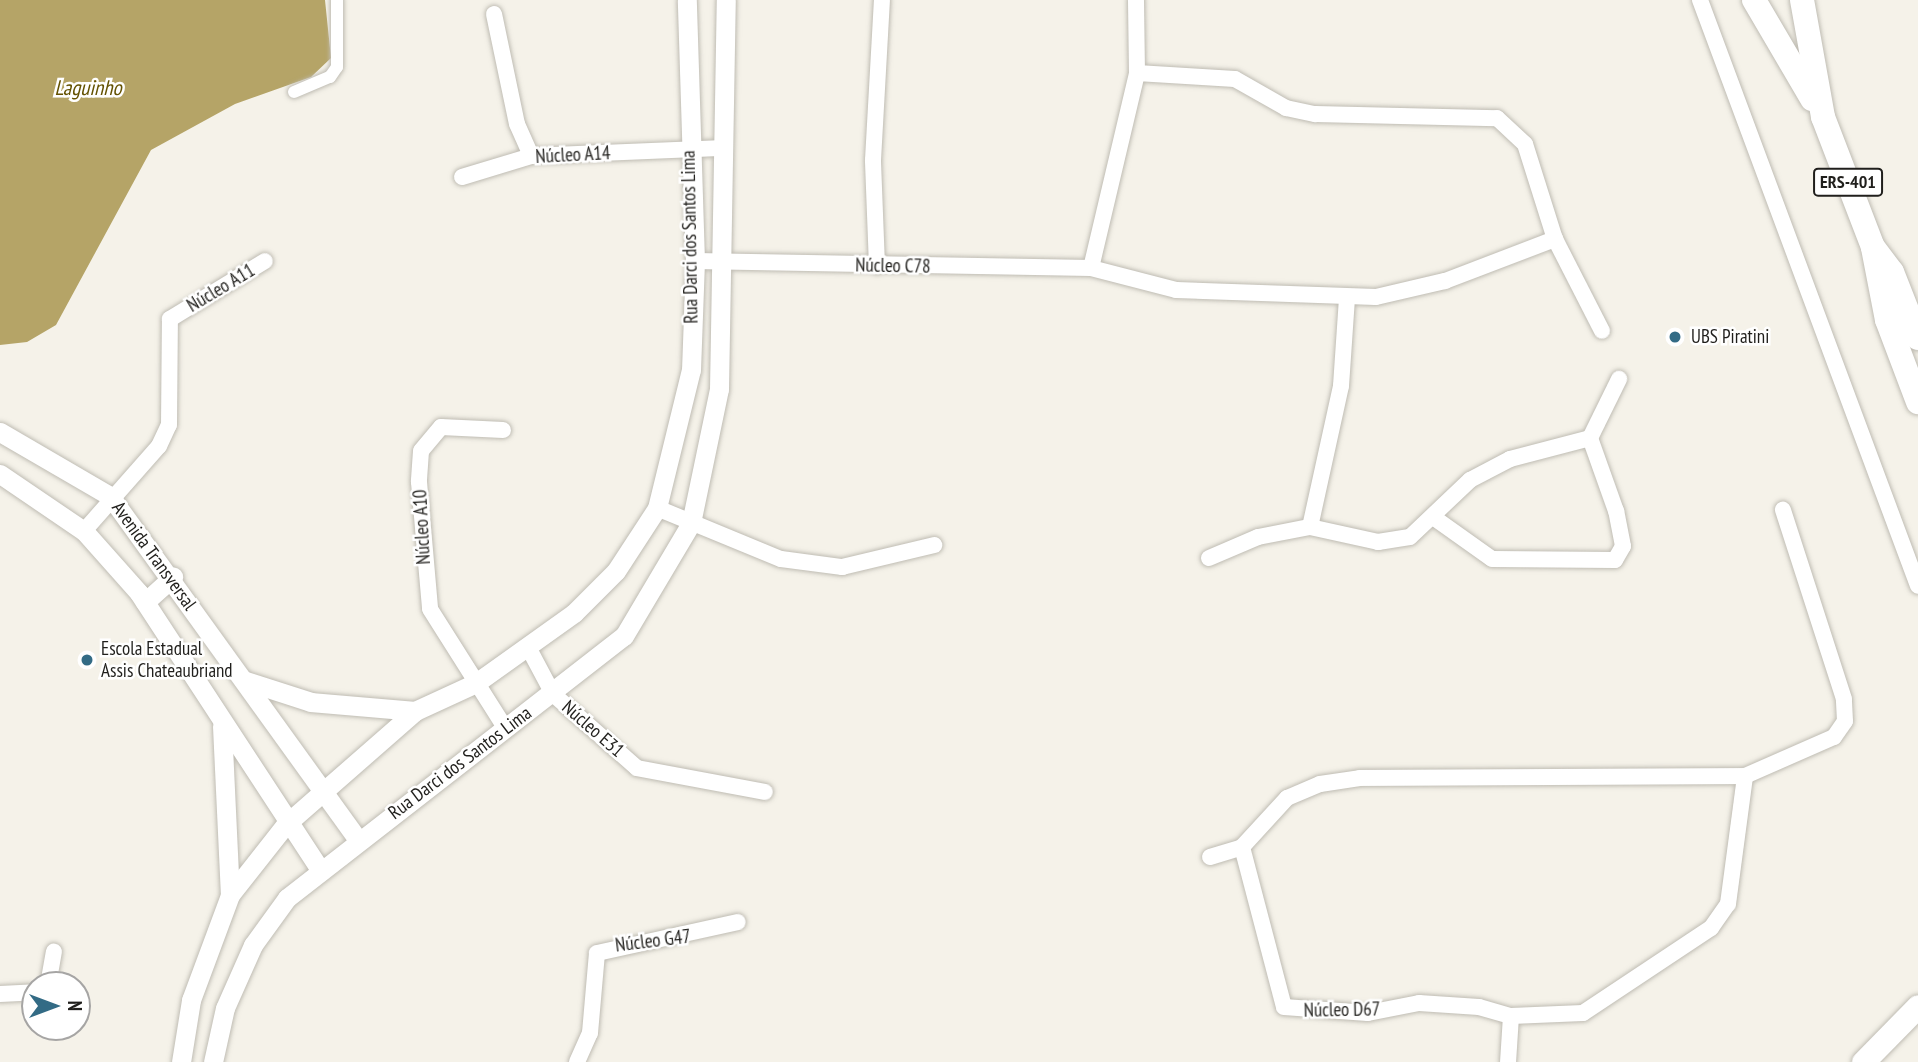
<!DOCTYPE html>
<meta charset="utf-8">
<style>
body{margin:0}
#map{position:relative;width:1918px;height:1062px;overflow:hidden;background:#f5f2e9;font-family:"PT Sans Narrow",sans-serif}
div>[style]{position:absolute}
.water>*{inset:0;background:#b5a467}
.roads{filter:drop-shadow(0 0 2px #bfbcb3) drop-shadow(0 0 2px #bfbcb3)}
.pedestrian>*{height:12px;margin:-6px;padding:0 6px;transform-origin:6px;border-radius:6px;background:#fff}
.minor>*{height:16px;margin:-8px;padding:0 8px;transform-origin:8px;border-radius:8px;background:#fff}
.tertiary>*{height:19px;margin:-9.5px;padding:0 9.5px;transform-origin:9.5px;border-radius:9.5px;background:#fff}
.secondary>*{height:23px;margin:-11.5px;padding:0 11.5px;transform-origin:11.5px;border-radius:11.5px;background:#fff}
.primary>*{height:24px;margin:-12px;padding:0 12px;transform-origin:12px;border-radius:12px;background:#fff}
.dots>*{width:19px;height:19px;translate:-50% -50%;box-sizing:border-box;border:4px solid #fff;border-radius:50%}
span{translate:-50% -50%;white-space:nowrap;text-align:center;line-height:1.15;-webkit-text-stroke:5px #fff;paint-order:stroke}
.shield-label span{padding:2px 5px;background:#fff;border:2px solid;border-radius:5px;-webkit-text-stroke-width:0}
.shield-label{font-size:18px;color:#201f1c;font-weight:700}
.street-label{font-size:19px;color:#201f1c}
.poi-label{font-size:19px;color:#201f1c}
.left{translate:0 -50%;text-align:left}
.water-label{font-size:21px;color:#645202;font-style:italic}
.north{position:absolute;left:21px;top:971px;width:70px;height:70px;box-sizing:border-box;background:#fff;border:2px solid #a6a5a4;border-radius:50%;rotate:90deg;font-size:19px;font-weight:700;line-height:28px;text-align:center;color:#201f1c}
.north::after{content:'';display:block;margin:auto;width:24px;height:32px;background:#336b85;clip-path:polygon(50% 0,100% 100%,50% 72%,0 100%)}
</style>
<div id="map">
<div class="water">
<i style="clip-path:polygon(0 0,325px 0,331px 58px,311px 77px,235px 104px,151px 150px,56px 325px,27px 342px,0 345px)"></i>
</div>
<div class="roads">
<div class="pedestrian">
<i style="left:294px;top:92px;width:39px;rotate:-23deg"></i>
<i style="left:330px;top:77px;width:12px;rotate:-55deg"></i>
<i style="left:337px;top:67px;width:67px;rotate:-90deg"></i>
</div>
<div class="minor">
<i style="left:1700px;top:0;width:625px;rotate:69.59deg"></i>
<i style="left:494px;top:14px;width:112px;rotate:78.2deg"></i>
<i style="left:517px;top:124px;width:35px;rotate:66deg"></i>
<i style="left:1137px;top:73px;width:98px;rotate:3.5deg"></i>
<i style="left:1235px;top:79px;width:59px;rotate:29.6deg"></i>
<i style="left:1286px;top:108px;width:30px;rotate:12deg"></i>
<i style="left:1315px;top:114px;width:182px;rotate:1.3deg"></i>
<i style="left:1497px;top:118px;width:38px;rotate:43deg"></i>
<i style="left:1525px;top:144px;width:100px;rotate:72.5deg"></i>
<i style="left:1555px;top:239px;width:103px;rotate:62.9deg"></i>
<i style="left:462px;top:177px;width:72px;rotate:-16.9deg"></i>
<i style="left:531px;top:156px;width:192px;rotate:-2.4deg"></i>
<i style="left:695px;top:261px;width:396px;rotate:1deg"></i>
<i style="left:1091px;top:268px;width:88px;rotate:14.5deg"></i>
<i style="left:1176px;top:290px;width:200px;rotate:2deg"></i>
<i style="left:1376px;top:297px;width:71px;rotate:-13.1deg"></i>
<i style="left:1445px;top:281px;width:118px;rotate:-20.9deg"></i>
<i style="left:877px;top:266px;width:106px;rotate:-92.2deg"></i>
<i style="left:873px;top:160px;width:160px;rotate:-86.8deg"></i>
<i style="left:1091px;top:268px;width:200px;rotate:-76.7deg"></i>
<i style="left:1137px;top:73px;width:73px;rotate:-90.8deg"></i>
<i style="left:503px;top:430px;width:62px;rotate:-177.2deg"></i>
<i style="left:441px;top:427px;width:31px;rotate:130deg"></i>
<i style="left:421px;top:451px;width:31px;rotate:94deg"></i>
<i style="left:419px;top:482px;width:127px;rotate:85deg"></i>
<i style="left:430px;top:609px;width:142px;rotate:57.7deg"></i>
<i style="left:657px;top:508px;width:134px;rotate:22.4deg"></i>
<i style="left:781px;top:559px;width:62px;rotate:7.5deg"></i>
<i style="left:842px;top:567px;width:95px;rotate:-13.4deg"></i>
<i style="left:1433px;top:517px;width:72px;rotate:35.4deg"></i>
<i style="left:1492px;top:559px;width:123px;rotate:0.5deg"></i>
<i style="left:1615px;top:560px;width:16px;rotate:-60deg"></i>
<i style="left:1623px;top:546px;width:36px;rotate:-101deg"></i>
<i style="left:1616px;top:511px;width:77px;rotate:-109.6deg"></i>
<i style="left:1310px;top:527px;width:144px;rotate:-77.6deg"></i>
<i style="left:1341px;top:386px;width:89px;rotate:-86.1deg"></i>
<i style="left:84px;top:531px;width:113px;rotate:-48.6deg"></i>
<i style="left:159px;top:446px;width:23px;rotate:-65deg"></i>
<i style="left:169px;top:425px;width:106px;rotate:-89.5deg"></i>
<i style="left:170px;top:319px;width:111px;rotate:-31.4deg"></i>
<i style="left:1209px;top:558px;width:53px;rotate:-23.2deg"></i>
<i style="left:1258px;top:537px;width:53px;rotate:-10.9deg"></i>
<i style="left:1310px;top:527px;width:70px;rotate:12.4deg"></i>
<i style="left:1378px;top:542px;width:32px;rotate:-9deg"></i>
<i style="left:1410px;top:537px;width:83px;rotate:-43.5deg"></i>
<i style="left:1470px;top:480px;width:45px;rotate:-27.7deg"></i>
<i style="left:1510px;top:459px;width:83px;rotate:-14.7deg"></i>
<i style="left:1590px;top:438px;width:66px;rotate:-63.8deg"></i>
<i style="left:528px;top:647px;width:53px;rotate:62deg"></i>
<i style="left:553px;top:694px;width:112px;rotate:41.4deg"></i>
<i style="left:637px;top:768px;width:130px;rotate:10.6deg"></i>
<i style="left:1242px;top:847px;width:67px;rotate:-47.4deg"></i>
<i style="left:1287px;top:798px;width:36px;rotate:-23deg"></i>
<i style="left:1320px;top:784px;width:40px;rotate:-8.5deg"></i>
<i style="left:1360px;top:778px;width:385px;rotate:-0.3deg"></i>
<i style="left:1745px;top:776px;width:97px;rotate:-23.7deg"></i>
<i style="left:1834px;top:737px;width:19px;rotate:-55deg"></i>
<i style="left:1845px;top:721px;width:22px;rotate:-93deg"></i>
<i style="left:1844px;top:699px;width:199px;rotate:-107.9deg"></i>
<i style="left:1210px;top:857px;width:34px;rotate:-17deg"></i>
<i style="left:1242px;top:847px;width:165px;rotate:75.3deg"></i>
<i style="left:1284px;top:1007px;width:84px;rotate:4.1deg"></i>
<i style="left:1368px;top:1013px;width:52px;rotate:-11.1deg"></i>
<i style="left:1419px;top:1003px;width:60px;rotate:3.8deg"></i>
<i style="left:1479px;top:1007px;width:33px;rotate:16deg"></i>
<i style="left:1511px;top:1016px;width:46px;rotate:93.7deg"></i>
<i style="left:48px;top:985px;width:34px;rotate:-80deg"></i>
<i style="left:0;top:994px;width:35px;rotate:-3deg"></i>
<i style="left:1511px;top:1016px;width:72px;rotate:-2.4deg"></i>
<i style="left:1583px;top:1013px;width:154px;rotate:-33.6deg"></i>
<i style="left:1711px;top:928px;width:29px;rotate:-55deg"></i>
<i style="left:1728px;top:904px;width:129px;rotate:-82.4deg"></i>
<i style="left:577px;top:1062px;width:32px;rotate:-66deg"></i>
<i style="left:590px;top:1033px;width:80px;rotate:-85deg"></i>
<i style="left:597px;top:953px;width:144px;rotate:-12.4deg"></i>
</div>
<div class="tertiary">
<i style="left:0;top:432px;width:127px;rotate:30.2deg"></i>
<i style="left:110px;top:496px;width:424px;rotate:54.2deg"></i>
<i style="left:0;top:474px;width:102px;rotate:34.2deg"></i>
<i style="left:84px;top:531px;width:83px;rotate:48.4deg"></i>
<i style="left:139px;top:593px;width:329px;rotate:56.8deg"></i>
<i style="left:145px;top:602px;width:38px;rotate:-42deg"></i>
<i style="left:246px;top:681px;width:68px;rotate:17.9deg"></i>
<i style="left:311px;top:702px;width:104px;rotate:4.9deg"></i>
<i style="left:222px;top:726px;width:169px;rotate:87.3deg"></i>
<i style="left:181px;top:1062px;width:63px;rotate:-80.8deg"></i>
<i style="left:191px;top:1000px;width:112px;rotate:-69.6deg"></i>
<i style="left:230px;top:895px;width:89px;rotate:-51.8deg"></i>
<i style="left:285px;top:825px;width:173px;rotate:-41.2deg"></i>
<i style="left:415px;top:711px;width:67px;rotate:-24.7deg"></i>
<i style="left:476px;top:683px;width:120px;rotate:-35.5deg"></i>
<i style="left:574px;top:613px;width:59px;rotate:-45deg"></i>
<i style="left:616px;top:571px;width:75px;rotate:-56.9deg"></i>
<i style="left:657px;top:508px;width:142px;rotate:-76.2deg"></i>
<i style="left:691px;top:370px;width:109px;rotate:-87.9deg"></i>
<i style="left:695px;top:261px;width:261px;rotate:-91.8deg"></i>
<i style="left:213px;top:1062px;width:55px;rotate:-77.5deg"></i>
<i style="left:225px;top:1008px;width:69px;rotate:-66deg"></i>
<i style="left:253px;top:945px;width:58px;rotate:-54.1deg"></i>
<i style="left:287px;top:898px;width:427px;rotate:-37.9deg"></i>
<i style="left:624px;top:636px;width:131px;rotate:-59.3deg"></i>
<i style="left:691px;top:523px;width:137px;rotate:-78.2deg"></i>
<i style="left:719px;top:389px;width:389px;rotate:-89deg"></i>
</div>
<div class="secondary">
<i style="left:1863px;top:1062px;width:78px;rotate:-45.5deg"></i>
</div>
<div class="primary">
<i style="left:1754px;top:0;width:115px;rotate:59.6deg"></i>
<i style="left:1802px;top:0;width:119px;rotate:79.8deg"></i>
<i style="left:1823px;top:117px;width:139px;rotate:69deg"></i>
<i style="left:1873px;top:247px;width:31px;rotate:53deg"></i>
<i style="left:1892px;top:272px;width:71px;rotate:68.5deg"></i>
<i style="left:1873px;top:248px;width:73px;rotate:79deg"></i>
<i style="left:1887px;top:320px;width:88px;rotate:69.3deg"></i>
</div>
</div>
<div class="dots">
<i style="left:1675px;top:337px;background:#336b85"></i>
<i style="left:87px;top:660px;background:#336b85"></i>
</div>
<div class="shield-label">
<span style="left:1848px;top:182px">ERS-401</span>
</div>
<div class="street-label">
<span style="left:573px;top:155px;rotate:-3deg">Núcleo A14</span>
<span style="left:690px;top:237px;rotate:-91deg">Rua Darci dos Santos Lima</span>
<span style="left:893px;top:266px;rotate:1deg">Núcleo C78</span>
<span style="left:221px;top:288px;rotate:-31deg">Núcleo A11</span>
<span style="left:422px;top:527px;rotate:-93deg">Núcleo A10</span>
<span style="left:154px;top:556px;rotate:54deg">Avenida Transversal</span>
<span style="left:593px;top:729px;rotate:41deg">Núcleo E31</span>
<span style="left:460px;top:763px;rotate:-37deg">Rua Darci dos Santos Lima</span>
<span style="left:653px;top:941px;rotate:-7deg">Núcleo G47</span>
<span style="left:1342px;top:1010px;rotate:-1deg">Núcleo D67</span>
</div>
<div class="poi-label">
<span class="left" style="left:1691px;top:337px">UBS Piratini</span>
<span class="left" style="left:101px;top:660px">Escola Estadual<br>Assis Chateaubriand</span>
</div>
<div class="water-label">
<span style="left:88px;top:88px">Laguinho</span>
</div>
<div class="north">N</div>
</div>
